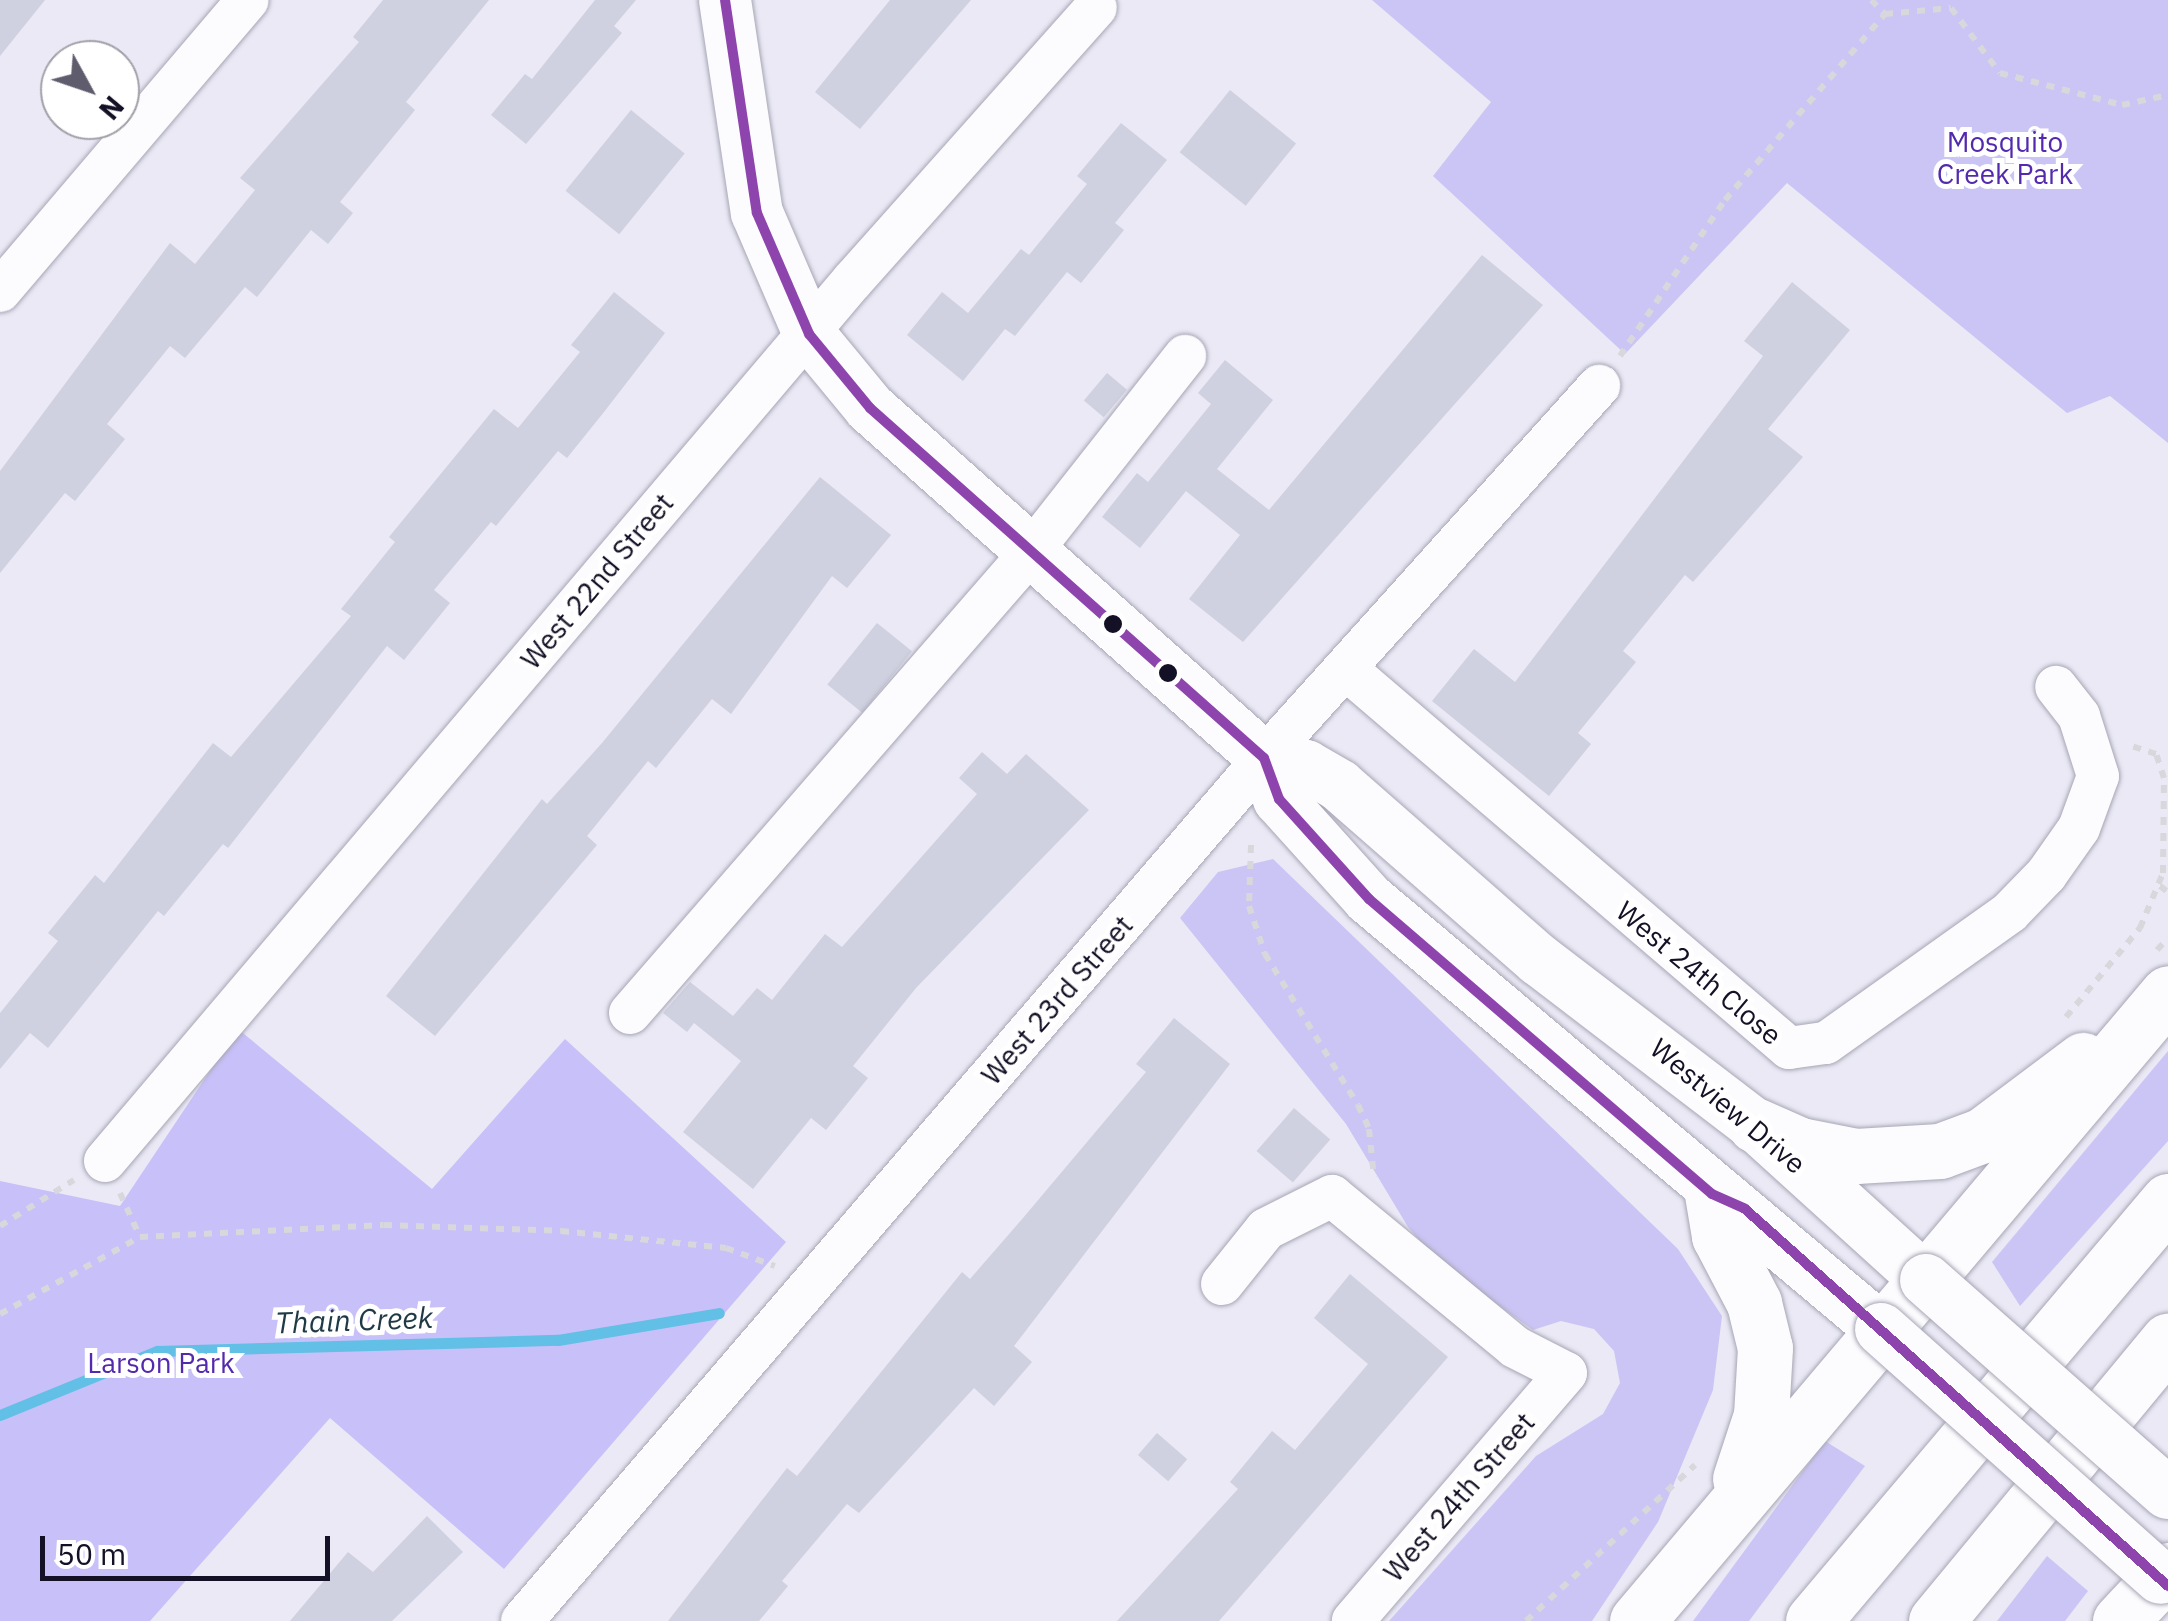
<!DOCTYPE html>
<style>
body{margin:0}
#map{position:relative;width:2168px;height:1621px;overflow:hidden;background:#eae9f5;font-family:"IBM Plex Sans",sans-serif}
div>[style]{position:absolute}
.green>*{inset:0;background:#cbc5f5}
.forest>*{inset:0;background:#c8c0f8}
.stream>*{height:11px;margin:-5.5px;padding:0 5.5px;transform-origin:5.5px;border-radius:5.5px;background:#62bfe6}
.building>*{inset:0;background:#cfd1e0;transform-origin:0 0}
.path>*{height:6px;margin-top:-3px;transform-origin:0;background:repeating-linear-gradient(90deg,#d7d7dc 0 8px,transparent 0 16px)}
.roads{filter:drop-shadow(0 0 2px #a7a6b5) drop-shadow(0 0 2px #a7a6b5)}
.minor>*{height:42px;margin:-21px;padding:0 21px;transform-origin:21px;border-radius:21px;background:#fcfcfe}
.major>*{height:52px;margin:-26px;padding:0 26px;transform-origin:26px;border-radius:26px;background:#fcfcfe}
.highway>*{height:55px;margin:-27.5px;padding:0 27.5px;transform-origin:27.5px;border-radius:27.5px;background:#fcfcfe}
.bridges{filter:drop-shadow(0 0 2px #a7a6b5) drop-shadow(0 0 2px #a7a6b5)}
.major-bridge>*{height:52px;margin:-26px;padding:0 26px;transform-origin:26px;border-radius:26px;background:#fcfcfe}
.bus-1>*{height:10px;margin:-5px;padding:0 5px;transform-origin:5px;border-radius:5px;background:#8e44ad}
.dots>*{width:28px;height:28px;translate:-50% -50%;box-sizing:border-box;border:5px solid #fff;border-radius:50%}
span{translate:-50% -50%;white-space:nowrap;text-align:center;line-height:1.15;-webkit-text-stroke:10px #fff;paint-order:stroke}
.park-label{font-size:28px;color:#532aae}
.street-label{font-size:28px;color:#141025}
.water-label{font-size:30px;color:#1f3945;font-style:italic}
.north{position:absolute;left:40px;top:40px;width:100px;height:100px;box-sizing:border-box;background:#fff;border:2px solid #a19fa8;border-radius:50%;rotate:130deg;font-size:28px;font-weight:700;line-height:40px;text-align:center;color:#141025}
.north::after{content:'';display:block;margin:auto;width:35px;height:45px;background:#5f5c6e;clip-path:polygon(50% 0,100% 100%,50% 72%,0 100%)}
.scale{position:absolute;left:40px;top:1536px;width:290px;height:45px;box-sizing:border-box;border:5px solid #141025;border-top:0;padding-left:12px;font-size:30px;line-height:35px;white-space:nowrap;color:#141025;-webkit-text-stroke:8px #fff;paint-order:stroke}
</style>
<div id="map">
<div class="green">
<i style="clip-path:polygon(1372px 0,2168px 0,2168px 443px,2110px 396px,2067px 413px,1787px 183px,1625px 354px,1433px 176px,1491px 102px)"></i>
<i style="clip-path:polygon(1273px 859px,1678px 1249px,1722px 1316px,1713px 1390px,1658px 1522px,1592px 1621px,1389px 1621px,1536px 1456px,1603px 1414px,1620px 1383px,1614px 1351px,1594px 1329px,1561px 1321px,1533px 1330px,1438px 1262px,1408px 1227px,1346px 1124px,1180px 918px,1218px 872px)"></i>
<i style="clip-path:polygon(2168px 1051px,2168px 1141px,2020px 1306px,1992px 1262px)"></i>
<i style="clip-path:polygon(1825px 1441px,1865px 1466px,1749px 1621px,1693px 1621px)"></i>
<i style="clip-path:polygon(2047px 1556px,2088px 1591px,2065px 1621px,1997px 1621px)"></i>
</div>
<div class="forest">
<i style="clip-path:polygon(238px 1029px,432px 1189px,565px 1039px,786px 1242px,504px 1569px,330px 1418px,150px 1621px,0 1621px,0 1181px,120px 1206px)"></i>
</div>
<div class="stream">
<i style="left:0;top:1415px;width:170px;rotate:-22.2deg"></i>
<i style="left:157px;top:1351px;width:401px;rotate:-1.6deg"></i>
<i style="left:558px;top:1340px;width:163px;rotate:-9.5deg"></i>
</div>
<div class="building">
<i style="clip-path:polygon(0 0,45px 0,0 56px)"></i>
<i style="clip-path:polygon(383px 0,489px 0,406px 102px,415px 110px,340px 202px,353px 213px,328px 244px,311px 230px,257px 297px,245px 287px,185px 358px,170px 346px,107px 424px,125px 439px,75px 501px,65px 493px,0 573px,0 471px,170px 243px,195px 264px,255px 190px,240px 178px,359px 42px,353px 37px)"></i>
<i style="clip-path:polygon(595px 0,636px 0,614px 26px,622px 33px,526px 144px,491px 115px,525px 74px,532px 79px)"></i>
<i style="clip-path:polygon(890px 0,971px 0,860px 129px,815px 92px)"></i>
<i style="left:1230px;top:90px;width:85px;height:80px;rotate:39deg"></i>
<i style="left:631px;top:110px;width:69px;height:104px;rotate:39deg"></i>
<i style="clip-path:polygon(1121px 123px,1167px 160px,1115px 223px,1124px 230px,1081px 283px,1067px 272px,1015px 336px,1005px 329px,963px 381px,907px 335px,942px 292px,968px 313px,1021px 249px,1029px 255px,1087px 184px,1077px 176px)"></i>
<i style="clip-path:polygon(1482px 255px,1543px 305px,1243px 642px,1189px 599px,1240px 535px,1186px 491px,1140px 548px,1102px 517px,1137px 473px,1148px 482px,1211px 404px,1198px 393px,1225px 360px,1273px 400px,1217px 469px,1269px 510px)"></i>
<i style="clip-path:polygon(1792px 282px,1850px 330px,1768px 429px,1803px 457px,1693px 582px,1685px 575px,1623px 651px,1636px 662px,1578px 733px,1591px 744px,1549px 796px,1432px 701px,1474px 649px,1515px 682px,1763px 356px,1744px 341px)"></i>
<i style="clip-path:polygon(614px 292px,665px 333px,604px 412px,567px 458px,558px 451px,496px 526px,491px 522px,434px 590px,450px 603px,404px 660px,387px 646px,228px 848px,223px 844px,164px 916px,158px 911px,48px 1048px,30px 1033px,0 1069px,0 1013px,58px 941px,48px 933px,95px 875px,104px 883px,213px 743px,231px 757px,351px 616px,341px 609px,395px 542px,389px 537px,494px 409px,518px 428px,580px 352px,571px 345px)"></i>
<i style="left:1107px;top:373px;width:26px;height:36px;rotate:40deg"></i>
<i style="clip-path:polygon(820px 477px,891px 535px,847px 588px,832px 576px,731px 714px,712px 699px,656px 768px,648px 761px,587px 836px,597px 845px,435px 1036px,386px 996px,542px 799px,547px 804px,602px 743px)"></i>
<i style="left:877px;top:623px;width:45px;height:79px;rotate:39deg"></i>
<i style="clip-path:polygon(982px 752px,1007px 774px,1026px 754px,1089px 810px,916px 988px,853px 1066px,868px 1078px,826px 1130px,811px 1118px,753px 1189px,683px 1132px,741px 1061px,694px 1023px,687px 1032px,663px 1013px,690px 982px,733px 1016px,757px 988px,772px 1000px,825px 934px,842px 947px,977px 794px,959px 778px)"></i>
<i style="clip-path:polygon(1174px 1018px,1230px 1064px,1014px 1346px,1032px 1362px,994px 1406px,974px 1388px,859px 1513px,847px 1504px,782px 1581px,788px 1586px,759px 1621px,668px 1621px,787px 1468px,797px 1476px,962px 1272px,970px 1279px,1023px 1218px,1146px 1072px,1136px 1064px)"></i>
<i style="left:1294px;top:1108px;width:48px;height:57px;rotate:41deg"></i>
<i style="clip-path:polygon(1350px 1274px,1448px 1357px,1219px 1621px,1117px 1621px,1238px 1489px,1230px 1482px,1272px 1431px,1295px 1450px,1368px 1364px,1314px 1318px)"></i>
<i style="left:1157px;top:1433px;width:40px;height:29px;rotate:41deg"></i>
<i style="clip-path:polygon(427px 1516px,463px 1552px,392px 1621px,290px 1621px,348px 1552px,373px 1572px)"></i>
</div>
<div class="path">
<i style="left:1871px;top:0;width:20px;rotate:45deg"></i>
<i style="left:1885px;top:14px;width:66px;rotate:-5.2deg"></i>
<i style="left:1951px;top:8px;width:81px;rotate:53deg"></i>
<i style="left:2000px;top:73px;width:126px;rotate:14.7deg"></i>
<i style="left:2122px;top:105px;width:47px;rotate:-12.3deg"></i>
<i style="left:1620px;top:356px;width:188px;rotate:-56.1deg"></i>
<i style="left:1725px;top:200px;width:245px;rotate:-49.3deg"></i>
<i style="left:1251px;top:845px;width:61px;rotate:91.9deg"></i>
<i style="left:1249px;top:906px;width:51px;rotate:71.6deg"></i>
<i style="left:1265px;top:954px;width:177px;rotate:58.4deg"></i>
<i style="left:1358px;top:1105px;width:26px;rotate:65deg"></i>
<i style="left:1369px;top:1129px;width:48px;rotate:84.1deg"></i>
<i style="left:2160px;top:886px;width:10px;rotate:37deg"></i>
<i style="left:2157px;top:950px;width:16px;rotate:-47deg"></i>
<i style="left:2066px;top:1017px;width:116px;rotate:-50.3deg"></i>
<i style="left:2140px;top:928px;width:60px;rotate:-67.3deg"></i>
<i style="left:2163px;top:873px;width:95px;rotate:-89.4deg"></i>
<i style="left:2164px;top:778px;width:25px;rotate:-108deg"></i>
<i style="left:2156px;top:754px;width:26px;rotate:-162deg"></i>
<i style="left:120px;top:1193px;width:48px;rotate:65.6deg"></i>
<i style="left:0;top:1226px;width:87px;rotate:-31.9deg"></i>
<i style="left:0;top:1314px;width:160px;rotate:-28.8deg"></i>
<i style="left:140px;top:1237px;width:244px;rotate:-2.8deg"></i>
<i style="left:384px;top:1225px;width:177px;rotate:1.9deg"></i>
<i style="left:561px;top:1231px;width:166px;rotate:5.9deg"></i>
<i style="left:726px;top:1248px;width:52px;rotate:20.2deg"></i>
<i style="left:1526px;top:1621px;width:230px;rotate:-42.7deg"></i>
</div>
<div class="roads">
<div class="minor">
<i style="left:0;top:291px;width:382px;rotate:-49.6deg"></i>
<i style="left:1346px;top:669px;width:583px;rotate:40.55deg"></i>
<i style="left:1789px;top:1048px;width:37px;rotate:-8deg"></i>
<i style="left:1826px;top:1043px;width:226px;rotate:-35.4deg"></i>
<i style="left:2010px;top:912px;width:52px;rotate:-45.8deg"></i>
<i style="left:2046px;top:875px;width:57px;rotate:-54.9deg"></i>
<i style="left:2079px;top:828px;width:55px;rotate:-69.9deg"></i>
<i style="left:2098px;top:776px;width:63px;rotate:-107.6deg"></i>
<i style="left:2079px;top:716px;width:37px;rotate:-128deg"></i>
<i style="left:630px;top:1013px;width:610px;rotate:-48.99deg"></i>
<i style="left:1030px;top:553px;width:251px;rotate:-51.8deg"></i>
<i style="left:105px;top:1161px;width:1156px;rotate:-49.67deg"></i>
<i style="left:853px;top:280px;width:365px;rotate:-48.3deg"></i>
<i style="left:1222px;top:1284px;width:70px;rotate:-51.3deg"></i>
<i style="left:1266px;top:1229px;width:74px;rotate:-26.6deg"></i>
<i style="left:1332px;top:1196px;width:237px;rotate:39.5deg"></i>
<i style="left:1515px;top:1347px;width:57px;rotate:27deg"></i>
<i style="left:1566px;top:1373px;width:327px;rotate:130.7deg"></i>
<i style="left:522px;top:1621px;width:1138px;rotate:-49.31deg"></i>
<i style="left:1264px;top:758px;width:501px;rotate:-48deg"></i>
</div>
<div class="major">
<i style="left:725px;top:0;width:215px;rotate:81.5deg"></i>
<i style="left:757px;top:213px;width:132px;rotate:66.7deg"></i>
<i style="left:809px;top:334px;width:96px;rotate:50.5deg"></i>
<i style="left:870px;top:408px;width:527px;rotate:41.62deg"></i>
<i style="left:1264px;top:758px;width:44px;rotate:69.9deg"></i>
<i style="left:1279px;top:799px;width:135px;rotate:48deg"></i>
<i style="left:1369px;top:899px;width:669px;rotate:40.03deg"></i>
<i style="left:1264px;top:758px;width:43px;rotate:10.8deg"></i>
<i style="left:1306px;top:766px;width:39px;rotate:30deg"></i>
<i style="left:1340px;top:786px;width:264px;rotate:41.2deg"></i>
<i style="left:1539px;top:960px;width:272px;rotate:37.4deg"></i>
<i style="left:1755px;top:1125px;width:231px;rotate:42.2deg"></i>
</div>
<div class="highway">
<i style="left:1755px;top:1125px;width:49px;rotate:24deg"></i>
<i style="left:1800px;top:1145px;width:57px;rotate:11.1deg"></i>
<i style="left:1856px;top:1156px;width:84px;rotate:-3.4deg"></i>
<i style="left:1940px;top:1151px;width:46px;rotate:-20.4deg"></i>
<i style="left:1983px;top:1135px;width:125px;rotate:-36.9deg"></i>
<i style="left:1712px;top:1194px;width:43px;rotate:80.5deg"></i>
<i style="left:1719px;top:1236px;width:76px;rotate:62.4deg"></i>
<i style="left:1754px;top:1303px;width:46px;rotate:76.3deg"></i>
<i style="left:1765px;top:1348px;width:67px;rotate:93.4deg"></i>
<i style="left:1761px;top:1415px;width:67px;rotate:108.2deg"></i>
<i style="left:1637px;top:1621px;width:822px;rotate:-49.78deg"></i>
<i style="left:1813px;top:1621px;width:550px;rotate:-49.79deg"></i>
<i style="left:1936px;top:1621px;width:364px;rotate:-50.4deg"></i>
<i style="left:2120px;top:1621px;width:70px;rotate:-46.7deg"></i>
</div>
</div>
<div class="bridges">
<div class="major-bridge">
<i style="left:1926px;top:1280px;width:322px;rotate:41.4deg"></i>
<i style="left:1881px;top:1329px;width:374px;rotate:41.7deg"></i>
</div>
</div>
<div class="bus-1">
<i style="left:725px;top:0;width:215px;rotate:81.5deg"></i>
<i style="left:757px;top:213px;width:132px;rotate:66.7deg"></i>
<i style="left:809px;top:334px;width:96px;rotate:50.5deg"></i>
<i style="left:870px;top:408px;width:527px;rotate:41.62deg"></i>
<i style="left:1264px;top:758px;width:44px;rotate:69.9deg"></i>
<i style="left:1279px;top:799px;width:135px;rotate:48deg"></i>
<i style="left:1369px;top:899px;width:452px;rotate:40.7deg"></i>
<i style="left:1712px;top:1194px;width:36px;rotate:24deg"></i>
<i style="left:1745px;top:1209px;width:567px;rotate:41.71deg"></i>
</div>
<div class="dots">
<i style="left:1113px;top:624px;background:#141025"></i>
<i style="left:1168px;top:673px;background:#141025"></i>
</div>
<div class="park-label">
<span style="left:2005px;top:158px">Mosquito<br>Creek Park</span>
<span style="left:161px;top:1363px">Larson Park</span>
</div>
<div class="street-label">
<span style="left:597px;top:581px;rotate:-50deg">West 22nd Street</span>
<span style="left:1699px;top:973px;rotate:40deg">West 24th Close</span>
<span style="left:1057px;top:1000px;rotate:-49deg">West 23rd Street</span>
<span style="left:1728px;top:1106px;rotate:40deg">Westview Drive</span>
<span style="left:1459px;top:1497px;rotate:-49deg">West 24th Street</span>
</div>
<div class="water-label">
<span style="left:354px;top:1320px;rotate:-2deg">Thain Creek</span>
</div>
<div class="north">N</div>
<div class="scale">50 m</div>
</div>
